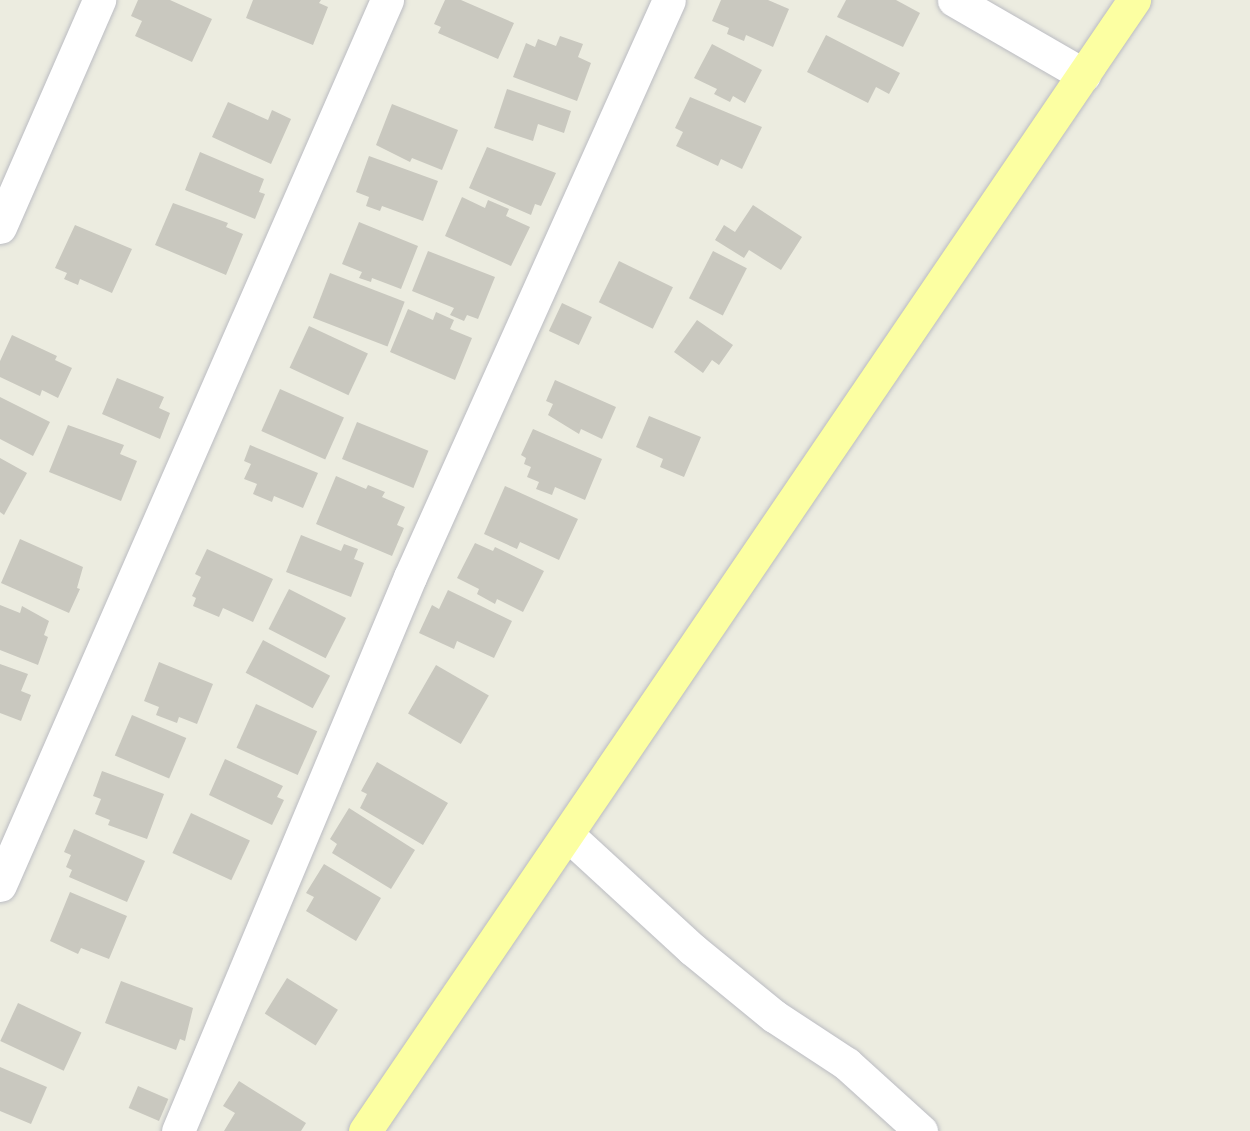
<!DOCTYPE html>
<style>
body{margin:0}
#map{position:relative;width:1250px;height:1131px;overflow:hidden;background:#ecece0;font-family:Manrope,sans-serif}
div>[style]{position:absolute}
.building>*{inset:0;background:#c9c8bf;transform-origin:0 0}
.roads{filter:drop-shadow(0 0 2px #bbbcc2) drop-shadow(0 0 2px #bbbcc2)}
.minor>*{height:33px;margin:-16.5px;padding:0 16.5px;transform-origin:16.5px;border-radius:16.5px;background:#fff}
.major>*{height:33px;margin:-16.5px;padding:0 16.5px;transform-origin:16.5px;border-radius:16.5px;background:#fcffa2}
span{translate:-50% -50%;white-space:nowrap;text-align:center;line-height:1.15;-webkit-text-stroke:6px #fff;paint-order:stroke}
</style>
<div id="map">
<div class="building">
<i style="clip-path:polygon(138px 0,170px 0,212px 19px,192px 62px,135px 36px,142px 21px,131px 16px)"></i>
<i style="clip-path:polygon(253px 0,321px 0,319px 3px,328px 7px,313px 45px,246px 18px)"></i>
<i style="clip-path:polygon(445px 0,461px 0,514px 23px,498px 59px,438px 33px,441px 27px,434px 24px)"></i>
<i style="clip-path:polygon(721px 0,768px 0,789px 9px,773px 47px,746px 35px,744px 41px,727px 34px,729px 28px,712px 21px)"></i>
<i style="clip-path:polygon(846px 0,896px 0,920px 13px,903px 47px,837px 17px)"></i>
<i style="clip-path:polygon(826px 35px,900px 73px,889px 94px,876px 87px,868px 103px,807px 72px)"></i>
<i style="clip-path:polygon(560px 36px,583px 44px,578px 57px,591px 63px,577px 101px,513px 77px,526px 43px,535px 47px,538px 39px,556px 46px)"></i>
<i style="clip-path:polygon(712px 44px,762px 70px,745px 103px,733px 96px,730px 102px,714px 94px,717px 89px,694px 78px)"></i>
<i style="clip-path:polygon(507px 89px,571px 111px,564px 133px,538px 124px,533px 141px,494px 128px)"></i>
<i style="clip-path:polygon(690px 97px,762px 127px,742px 169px,721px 159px,718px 166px,676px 146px,683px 132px,675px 128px)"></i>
<i style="clip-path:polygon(228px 102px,268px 120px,272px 110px,291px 119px,271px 164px,212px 137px)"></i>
<i style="clip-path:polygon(392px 104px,458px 130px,442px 170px,412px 158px,410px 162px,376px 145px)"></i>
<i style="clip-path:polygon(487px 147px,556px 173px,541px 206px,535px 204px,531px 215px,469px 188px)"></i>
<i style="clip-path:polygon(200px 152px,264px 179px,259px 192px,265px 194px,255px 219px,185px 190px)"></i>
<i style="clip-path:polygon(369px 156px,438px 181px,423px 221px,382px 206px,380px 211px,366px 206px,369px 197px,356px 192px)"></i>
<i style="clip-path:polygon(462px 197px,485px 208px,488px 200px,509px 209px,506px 216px,530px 227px,511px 266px,445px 236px)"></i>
<i style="clip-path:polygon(173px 203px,228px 223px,226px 227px,243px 234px,226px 275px,155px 245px)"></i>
<i style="clip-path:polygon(753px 205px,802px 237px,781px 270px,749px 250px,744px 258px,715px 240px,724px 225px,735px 232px)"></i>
<i style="clip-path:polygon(359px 222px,418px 246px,401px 289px,372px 278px,371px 282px,359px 278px,362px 272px,342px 264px)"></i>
<i style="clip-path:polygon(75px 225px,132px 249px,112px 293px,80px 279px,78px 285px,64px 279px,67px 273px,55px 268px)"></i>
<i style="clip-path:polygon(428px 251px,495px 277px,478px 319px,467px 315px,464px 321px,450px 315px,454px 308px,412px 291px)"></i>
<i style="left:713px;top:251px;width:38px;height:53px;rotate:27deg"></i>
<i style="left:619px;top:261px;width:60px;height:46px;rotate:26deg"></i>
<i style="left:330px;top:273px;width:80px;height:48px;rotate:21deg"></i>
<i style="left:562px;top:303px;width:33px;height:31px;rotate:25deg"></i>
<i style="clip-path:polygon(408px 309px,433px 320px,436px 312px,454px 320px,450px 329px,472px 338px,455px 380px,390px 352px)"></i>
<i style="clip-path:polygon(697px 320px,733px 345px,719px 365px,712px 360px,703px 373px,674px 352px)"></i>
<i style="left:309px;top:326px;width:65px;height:46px;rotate:25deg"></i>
<i style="clip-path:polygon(12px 335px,57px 356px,55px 360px,72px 368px,58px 398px,42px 390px,40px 396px,0 377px,0 361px)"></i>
<i style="clip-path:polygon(117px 378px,164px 397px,159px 408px,170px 413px,160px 439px,102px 414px)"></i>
<i style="clip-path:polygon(555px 380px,616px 407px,602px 439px,581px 429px,579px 434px,548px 415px,553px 404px,546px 401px)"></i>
<i style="left:280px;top:389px;width:70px;height:46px;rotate:24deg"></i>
<i style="clip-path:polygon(0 397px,50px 422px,33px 456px,0 439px)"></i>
<i style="clip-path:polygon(649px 416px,701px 437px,684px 477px,660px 467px,663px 459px,636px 447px)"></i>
<i style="left:357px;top:422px;width:77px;height:40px;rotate:22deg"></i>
<i style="clip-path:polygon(68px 425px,124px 445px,120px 454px,137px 461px,121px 501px,49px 472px)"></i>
<i style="clip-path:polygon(533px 429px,602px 459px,585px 500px,555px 487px,552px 495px,536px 489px,539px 482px,527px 477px,531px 467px,524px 464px,526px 458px,521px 455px)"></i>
<i style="clip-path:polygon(250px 445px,318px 473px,303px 508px,274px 496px,272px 502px,253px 494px,257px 484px,244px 479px,251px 464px,244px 461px)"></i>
<i style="clip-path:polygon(0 458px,27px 473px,4px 515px,0 512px)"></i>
<i style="clip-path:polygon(336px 476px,366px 489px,368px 485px,385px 492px,382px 497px,405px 507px,397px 525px,404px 528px,392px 556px,316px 524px)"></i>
<i style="clip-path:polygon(505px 486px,578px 519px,559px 560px,520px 542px,517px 549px,484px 534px)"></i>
<i style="clip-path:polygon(301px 535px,341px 551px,344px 544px,358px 549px,354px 559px,364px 563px,351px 597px,286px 572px)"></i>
<i style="clip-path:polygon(20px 539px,83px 567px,77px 588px,80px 589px,69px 613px,1px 583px)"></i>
<i style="clip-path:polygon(475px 543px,493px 551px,495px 547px,544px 571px,523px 612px,497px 599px,495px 604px,477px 594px,479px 589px,457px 578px)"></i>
<i style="clip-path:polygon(207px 549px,273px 579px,253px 622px,223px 608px,219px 617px,193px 606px,196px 598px,192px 596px,201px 577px,195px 574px)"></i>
<i style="left:289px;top:589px;width:64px;height:45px;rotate:27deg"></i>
<i style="clip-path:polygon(448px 590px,512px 621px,494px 658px,457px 641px,454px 649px,419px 633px,432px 605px,439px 609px)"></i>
<i style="clip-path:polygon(0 605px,20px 613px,22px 606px,49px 621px,44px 635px,48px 637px,38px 665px,0 650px)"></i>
<i style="left:263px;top:640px;width:76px;height:37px;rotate:28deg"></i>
<i style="clip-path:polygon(159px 662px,213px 684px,197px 724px,179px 717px,177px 723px,156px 715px,159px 707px,144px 701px)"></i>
<i style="clip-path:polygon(0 664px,28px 674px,21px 691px,31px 695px,21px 721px,0 713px)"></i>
<i style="left:436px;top:665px;width:61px;height:56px;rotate:30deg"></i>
<i style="left:256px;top:704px;width:67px;height:48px;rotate:24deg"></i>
<i style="left:132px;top:715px;width:59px;height:44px;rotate:23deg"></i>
<i style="clip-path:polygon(225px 759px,283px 786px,277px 797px,284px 800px,272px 825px,209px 795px)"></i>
<i style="clip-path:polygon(377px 762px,448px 803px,423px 845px,360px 808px,367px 794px,361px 791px)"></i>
<i style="clip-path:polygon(102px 771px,164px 794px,147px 839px,108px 825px,110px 820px,95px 814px,101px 799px,93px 796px)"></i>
<i style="clip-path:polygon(349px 808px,415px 850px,391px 889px,332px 853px,337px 844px,330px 839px)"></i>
<i style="left:191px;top:813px;width:65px;height:44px;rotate:25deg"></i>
<i style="clip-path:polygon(74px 829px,145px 861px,127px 902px,69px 877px,72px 870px,66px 867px,71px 855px,64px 852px)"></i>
<i style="clip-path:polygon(324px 864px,381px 898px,356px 941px,306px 911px,314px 897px,306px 893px)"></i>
<i style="clip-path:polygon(70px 892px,127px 916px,109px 959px,81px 948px,78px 954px,50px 941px)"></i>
<i style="left:287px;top:978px;width:60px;height:42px;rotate:32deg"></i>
<i style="clip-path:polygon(121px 981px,193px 1008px,185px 1041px,180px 1039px,176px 1050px,105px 1023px)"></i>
<i style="left:18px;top:1003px;width:70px;height:42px;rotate:25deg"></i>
<i style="clip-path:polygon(0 1067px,47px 1087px,31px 1124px,0 1111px)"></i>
<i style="clip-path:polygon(239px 1081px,306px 1123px,301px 1131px,224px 1131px,235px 1113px,223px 1106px)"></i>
<i style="left:138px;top:1086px;width:33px;height:24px;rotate:23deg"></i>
</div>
<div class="roads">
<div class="minor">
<i style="left:954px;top:0;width:150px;rotate:30deg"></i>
<i style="left:0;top:227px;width:248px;rotate:-66.4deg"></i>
<i style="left:568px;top:835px;width:168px;rotate:42.6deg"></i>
<i style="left:692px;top:949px;width:106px;rotate:39.3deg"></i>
<i style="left:774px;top:1016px;width:87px;rotate:33.3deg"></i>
<i style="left:847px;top:1064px;width:100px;rotate:42.2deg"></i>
<i style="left:0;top:885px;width:966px;rotate:-66.38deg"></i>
<i style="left:178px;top:1131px;width:601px;rotate:-67.28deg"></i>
<i style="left:410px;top:577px;width:632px;rotate:-65.83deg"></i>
</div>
<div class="major">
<i style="left:365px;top:1131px;width:1368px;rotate:-55.79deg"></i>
</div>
</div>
</div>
